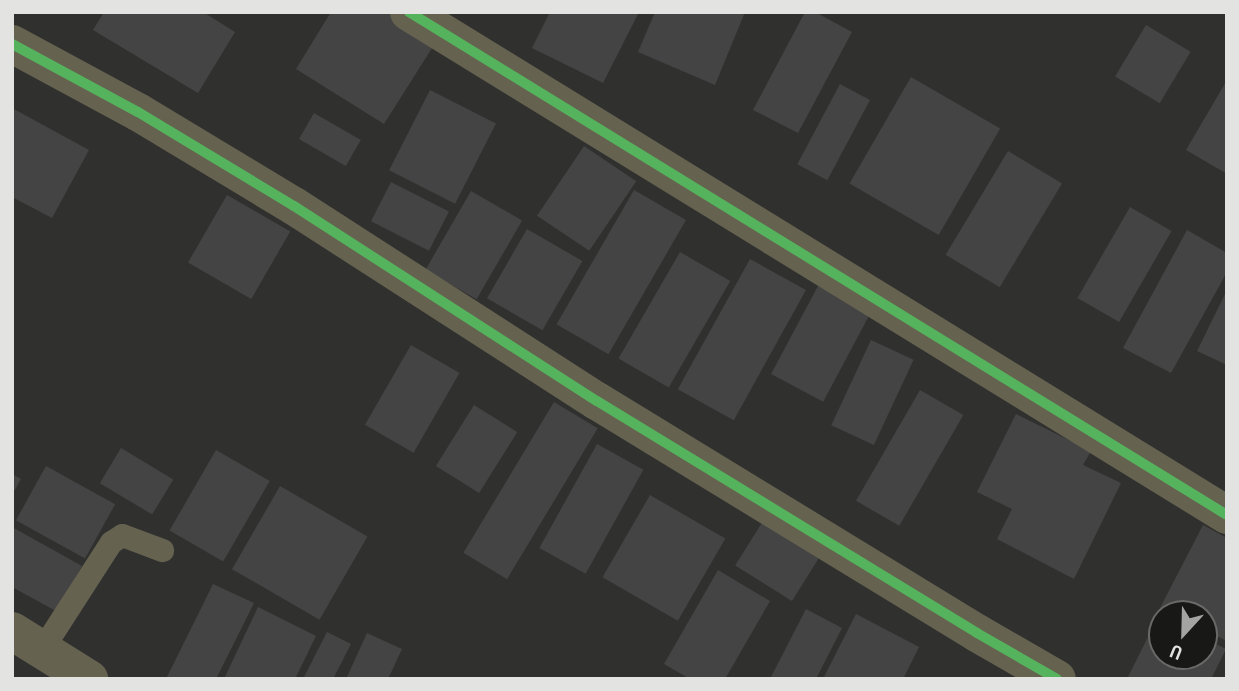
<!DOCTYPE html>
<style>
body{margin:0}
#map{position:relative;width:1239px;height:691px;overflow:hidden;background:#30302f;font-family:"Archivo Narrow",sans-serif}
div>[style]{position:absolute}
.building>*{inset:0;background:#444;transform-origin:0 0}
.service>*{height:23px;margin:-11.5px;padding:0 11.5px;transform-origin:11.5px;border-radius:11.5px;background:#656250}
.minor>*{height:38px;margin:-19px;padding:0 19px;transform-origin:19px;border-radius:19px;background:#656250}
.cycleway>*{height:10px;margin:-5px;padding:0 5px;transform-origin:5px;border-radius:5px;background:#56b35d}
span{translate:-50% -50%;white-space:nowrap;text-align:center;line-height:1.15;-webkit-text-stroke:5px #181817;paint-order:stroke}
.frame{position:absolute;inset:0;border:14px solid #e3e4e2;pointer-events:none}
.north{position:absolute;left:1148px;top:600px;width:70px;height:70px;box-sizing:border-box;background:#181817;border:2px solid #696a68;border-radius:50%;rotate:202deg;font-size:19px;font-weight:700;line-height:28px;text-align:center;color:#e3e4e2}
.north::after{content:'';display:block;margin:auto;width:24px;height:32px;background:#a4a5a3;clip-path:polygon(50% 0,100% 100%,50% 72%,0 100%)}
</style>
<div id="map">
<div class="building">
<i style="clip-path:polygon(104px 12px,203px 12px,235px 32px,198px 93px,93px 30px)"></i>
<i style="clip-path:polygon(331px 12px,400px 12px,439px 37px,384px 124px,296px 69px)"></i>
<i style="clip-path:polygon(550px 12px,639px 12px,603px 83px,532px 48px)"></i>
<i style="clip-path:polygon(655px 12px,745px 12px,715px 85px,638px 52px)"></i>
<i style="clip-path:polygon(805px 12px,815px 12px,852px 32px,798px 133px,753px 110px)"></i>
<i style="left:1146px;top:25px;width:52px;height:60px;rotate:31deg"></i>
<i style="left:911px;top:77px;width:103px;height:123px;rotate:30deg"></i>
<i style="clip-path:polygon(1227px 80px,1227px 174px,1186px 150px)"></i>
<i style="left:840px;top:84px;width:34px;height:91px;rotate:28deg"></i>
<i style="left:430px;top:90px;width:74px;height:90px;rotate:27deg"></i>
<i style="clip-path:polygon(12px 108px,89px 150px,52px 218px,12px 197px)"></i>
<i style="left:314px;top:113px;width:54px;height:30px;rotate:30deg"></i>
<i style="left:584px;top:146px;width:63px;height:84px;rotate:34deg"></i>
<i style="left:1008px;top:151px;width:63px;height:121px;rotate:31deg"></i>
<i style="left:391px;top:182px;width:65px;height:44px;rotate:27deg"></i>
<i style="left:634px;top:190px;width:60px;height:155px;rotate:30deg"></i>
<i style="left:471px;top:191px;width:59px;height:91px;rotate:30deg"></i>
<i style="left:227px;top:195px;width:73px;height:78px;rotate:30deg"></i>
<i style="left:1130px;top:207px;width:48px;height:105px;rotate:30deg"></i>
<i style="left:527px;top:229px;width:64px;height:80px;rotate:30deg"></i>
<i style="clip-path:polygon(1187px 230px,1227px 253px,1227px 272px,1171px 373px,1123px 348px)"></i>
<i style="left:680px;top:252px;width:58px;height:123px;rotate:30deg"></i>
<i style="left:750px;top:259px;width:64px;height:149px;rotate:29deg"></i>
<i style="left:819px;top:284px;width:59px;height:102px;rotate:28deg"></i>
<i style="clip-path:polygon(1227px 290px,1227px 365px,1197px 351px)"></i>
<i style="left:871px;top:340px;width:47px;height:94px;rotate:25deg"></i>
<i style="left:411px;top:345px;width:56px;height:92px;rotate:30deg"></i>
<i style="left:920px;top:390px;width:50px;height:128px;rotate:30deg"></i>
<i style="left:554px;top:402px;width:51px;height:176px;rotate:31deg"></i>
<i style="left:474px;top:405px;width:51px;height:72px;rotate:32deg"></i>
<i style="clip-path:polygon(1016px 414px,1091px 451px,1083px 465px,1121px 483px,1074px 579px,997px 539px,1012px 509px,977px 492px)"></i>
<i style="left:597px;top:444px;width:53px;height:119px;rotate:29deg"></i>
<i style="left:121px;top:448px;width:61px;height:41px;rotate:31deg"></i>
<i style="left:216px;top:450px;width:62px;height:93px;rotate:30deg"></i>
<i style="left:46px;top:466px;width:79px;height:62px;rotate:29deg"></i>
<i style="clip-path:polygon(12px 474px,21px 479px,12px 495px)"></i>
<i style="left:280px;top:486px;width:101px;height:96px;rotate:30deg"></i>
<i style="left:650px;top:495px;width:87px;height:95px;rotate:30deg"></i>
<i style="left:768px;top:513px;width:67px;height:62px;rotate:32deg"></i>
<i style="clip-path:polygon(1203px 525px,1227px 538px,1227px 641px,1204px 630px,1204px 614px,1173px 614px,1160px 608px)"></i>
<i style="clip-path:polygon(12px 527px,82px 566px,56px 611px,12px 587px)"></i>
<i style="clip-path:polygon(718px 570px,770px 601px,725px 679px,690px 679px,664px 664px)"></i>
<i style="clip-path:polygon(213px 584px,254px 603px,216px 679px,166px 679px)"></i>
<i style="clip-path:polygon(258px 607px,316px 636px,295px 679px,224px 679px)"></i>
<i style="clip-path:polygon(806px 609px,842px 628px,816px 679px,770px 679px)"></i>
<i style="clip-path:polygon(856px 614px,919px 647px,903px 679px,823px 679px)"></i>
<i style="clip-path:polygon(1159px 615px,1162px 617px,1162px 656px,1204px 656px,1204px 638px,1226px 649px,1211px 679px,1127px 679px)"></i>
<i style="clip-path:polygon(327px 632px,351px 644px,333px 679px,303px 679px)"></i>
<i style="clip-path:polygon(367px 633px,402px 649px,388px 679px,346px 679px)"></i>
</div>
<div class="service">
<i style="left:42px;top:649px;width:127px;rotate:-57.2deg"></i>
<i style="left:111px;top:542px;width:13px;rotate:-32deg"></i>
<i style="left:122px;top:535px;width:43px;rotate:20.6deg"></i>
</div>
<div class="minor">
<i style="left:409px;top:12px;width:960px;rotate:31.59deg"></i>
<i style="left:12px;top:44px;width:143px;rotate:28.4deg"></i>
<i style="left:138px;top:112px;width:182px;rotate:31.1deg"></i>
<i style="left:294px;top:206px;width:360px;rotate:32.8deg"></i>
<i style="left:597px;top:401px;width:445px;rotate:31.4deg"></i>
<i style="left:977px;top:633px;width:92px;rotate:29.9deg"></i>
<i style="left:12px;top:631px;width:91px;rotate:31.9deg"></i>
</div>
<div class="cycleway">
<i style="left:409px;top:12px;width:960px;rotate:31.59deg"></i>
<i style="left:12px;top:44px;width:143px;rotate:28.4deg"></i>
<i style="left:138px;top:112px;width:182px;rotate:31.1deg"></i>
<i style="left:294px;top:206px;width:360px;rotate:32.8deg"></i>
<i style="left:597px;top:401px;width:445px;rotate:31.4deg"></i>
<i style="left:977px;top:633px;width:92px;rotate:29.9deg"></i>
</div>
<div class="frame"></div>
<div class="north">U</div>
</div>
